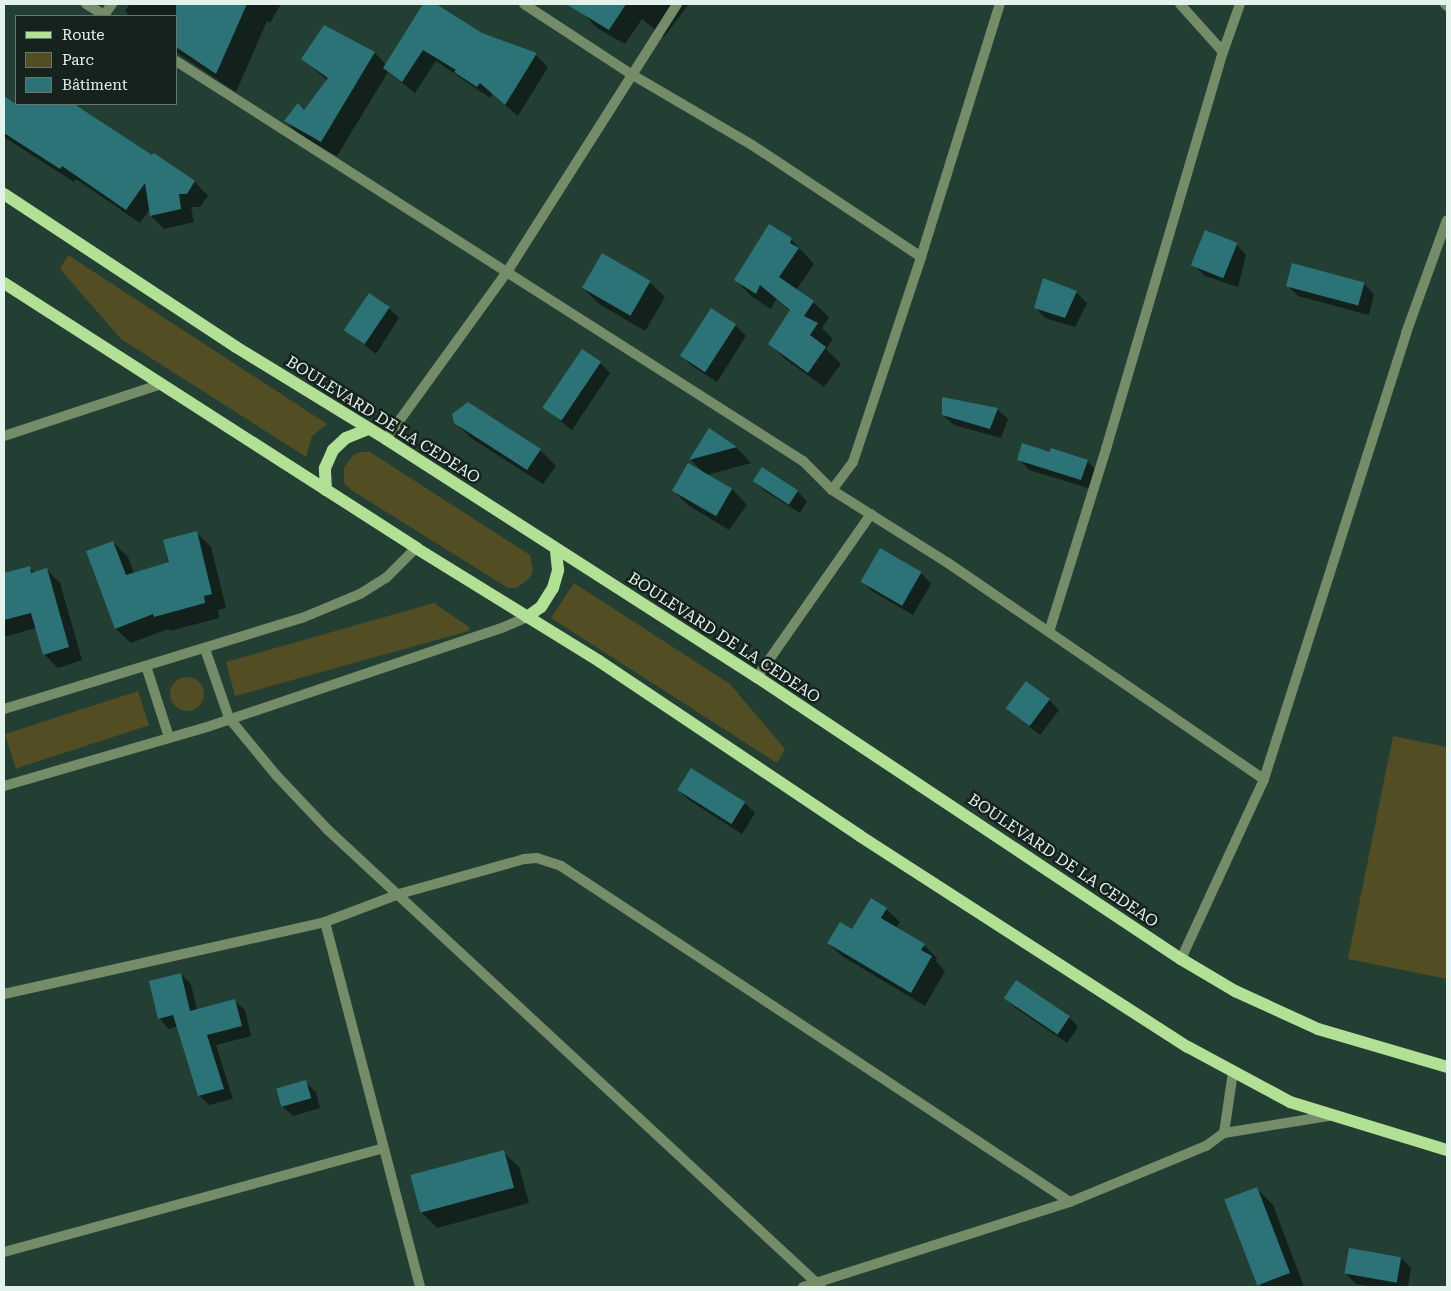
<!DOCTYPE html>
<meta charset="utf-8">
<style>
body{margin:0}
#map{position:relative;width:1451px;height:1291px;overflow:hidden;background:#233e33;font-family:"Roboto Serif",serif}
div>[style]{position:absolute}
.green>*{inset:0;background:#524d22;transform-origin:0 0}
.round{border-radius:50%}
.shadow>*{inset:0;background:#0007}
.building>*{inset:0;background:#2b7377;transform-origin:0 0}
.minor>*{height:10px;margin:-5px;padding:0 5px;transform-origin:5px;border-radius:5px;background:#758c68}
.tertiary>*{height:10px;margin:-5px;padding:0 5px;transform-origin:5px;border-radius:5px;background:#758c68}
.primary>*{height:12px;margin:-6px;padding:0 6px;transform-origin:6px;border-radius:6px;background:#b2e196}
span{translate:-50% -50%;white-space:nowrap;text-align:center;line-height:1.15;-webkit-text-stroke:5px #16221d;paint-order:stroke}
.street-label{font-size:16px;color:#e3f3ec}
.frame{position:absolute;inset:0;border:5px solid #e3f3ec;pointer-events:none}
.legend{position:absolute;left:15px;top:15px;width:162px;height:90px;box-sizing:border-box;background:#16221d;border:1px solid #687670;margin:0;padding:6px 9px;list-style:none;font-size:15px;color:#e3f3ec}
.legend li{display:flex;align-items:center;gap:10px;height:25px}
.legend b{width:25px;border:1px solid #687670}
</style>
<div id="map">
<div class="green">
<i style="clip-path:polygon(68px 255px,327px 424px,312px 436px,306px 457px,121px 339px,60px 269px)"></i>
<i style="clip-path:polygon(361px 452px,370px 452px,530px 555px,533px 571px,529px 579px,516px 588px,508px 588px,351px 490px,344px 483px,344px 468px,353px 455px)"></i>
<i style="clip-path:polygon(574px 583px,730px 684px,785px 749px,777px 763px,551px 618px)"></i>
<i style="clip-path:polygon(434px 603px,469px 627px,469px 631px,235px 696px,226px 662px)"></i>
<i class="round" style="left:170px;top:677px;width:34px;height:34px"></i>
<i style="left:138px;top:691px;width:36px;height:140px;rotate:72deg"></i>
<i style="clip-path:polygon(1393px 736px,1447px 747px,1447px 979px,1348px 959px)"></i>
</div>
<div class="shadow">
<i style="clip-path:polygon(130px 4px,281px 4px,270px 23px,267px 21px,236px 92px,176px 52px,176px 16px,130px 16px,125px 11px)"></i>
<i style="clip-path:polygon(425px 4px,433px 4px,481px 34px,536px 55px,548px 67px,518px 116px,492px 94px,490px 98px,436px 61px,415px 93px,388px 72px,337px 156px,301px 136px,285px 121px,304px 111px,328px 81px,303px 59px,325px 27px,375px 53px,386px 65px)"></i>
<i style="clip-path:polygon(587px 4px,689px 4px,664px 37px,642px 19px,625px 44px,597px 28px,582px 12px)"></i>
<i style="clip-path:polygon(4px 98px,25px 111px,30px 104px,71px 104px,153px 157px,154px 154px,195px 182px,208px 196px,200px 207px,191px 207px,194px 222px,164px 229px,151px 216px,150px 209px,140px 223px,76px 179px,74px 182px,4px 137px)"></i>
<i style="clip-path:polygon(791px 239px,814px 264px,796px 290px,813px 302px,829px 317px,822px 328px,833px 339px,826px 349px,841px 364px,824px 387px,785px 359px,769px 343px,790px 311px,776px 299px,771px 309px,751px 296px,736px 280px)"></i>
<i style="clip-path:polygon(1236px 244px,1246px 255px,1238px 287px,1205px 276px,1195px 266px)"></i>
<i style="clip-path:polygon(649px 282px,665px 297px,645px 331px,599px 304px,583px 288px)"></i>
<i style="clip-path:polygon(1364px 284px,1374px 294px,1369px 315px,1298px 296px,1287px 285px)"></i>
<i style="clip-path:polygon(1076px 292px,1087px 303px,1075px 327px,1045px 318px,1035px 307px)"></i>
<i style="clip-path:polygon(389px 308px,399px 318px,376px 354px,346px 330px)"></i>
<i style="clip-path:polygon(711px 310px,735px 325px,746px 336px,717px 382px,692px 366px,682px 356px)"></i>
<i style="clip-path:polygon(600px 363px,610px 373px,572px 430px,544px 408px)"></i>
<i style="clip-path:polygon(997px 409px,1008px 419px,1001px 438px,954px 425px,943px 415px)"></i>
<i style="clip-path:polygon(455px 422px,540px 450px,556px 466px,543px 484px,471px 438px)"></i>
<i style="clip-path:polygon(709px 430px,737px 448px,751px 463px,707px 475px,732px 489px,747px 505px,729px 530px,688px 505px,673px 490px,703px 472px,691px 460px)"></i>
<i style="clip-path:polygon(1050px 454px,1087px 461px,1097px 471px,1091px 489px,1029px 470px,1019px 459px)"></i>
<i style="clip-path:polygon(754px 481px,797px 491px,807px 501px,800px 513px,765px 491px)"></i>
<i style="clip-path:polygon(197px 533px,211px 547px,226px 608px,218px 610px,219px 618px,170px 631px,168px 629px,131px 643px,116px 629px,113px 542px,128px 557px,134px 574px,170px 563px)"></i>
<i style="clip-path:polygon(29px 568px,35px 573px,46px 569px,60px 583px,82px 660px,58px 668px,44px 654px,36px 628px,4px 637px,4px 574px)"></i>
<i style="clip-path:polygon(921px 573px,931px 584px,913px 615px,872px 591px,862px 581px)"></i>
<i style="clip-path:polygon(1049px 700px,1059px 710px,1040px 735px,1007px 709px)"></i>
<i style="clip-path:polygon(692px 769px,745px 803px,755px 813px,742px 834px,689px 800px,678px 790px)"></i>
<i style="clip-path:polygon(886px 909px,900px 922px,896px 928px,924px 945px,937px 958px,936px 961px,945px 971px,925px 1006px,842px 956px,828px 943px,853px 931px)"></i>
<i style="clip-path:polygon(181px 974px,191px 984px,197px 1010px,234px 1000px,245px 1010px,251px 1036px,216px 1045px,233px 1099px,209px 1105px,199px 1095px,178px 1026px,169px 1029px,159px 1018px)"></i>
<i style="clip-path:polygon(1016px 981px,1070px 1018px,1078px 1027px,1067px 1043px,1014px 1007px,1005px 998px)"></i>
<i style="clip-path:polygon(305px 1082px,316px 1092px,320px 1108px,293px 1116px,282px 1106px)"></i>
<i style="clip-path:polygon(503px 1152px,519px 1167px,529px 1203px,437px 1228px,422px 1213px,412px 1177px)"></i>
<i style="clip-path:polygon(1257px 1189px,1273px 1205px,1304px 1287px,1262px 1287px,1259px 1285px)"></i>
<i style="clip-path:polygon(1401px 1258px,1411px 1268px,1408px 1287px,1374px 1287px,1356px 1284px,1346px 1274px)"></i>
</div>
<div class="building">
<i style="clip-path:polygon(176px 4px,247px 4px,216px 74px,176px 47px)"></i>
<i style="clip-path:polygon(423px 4px,436px 4px,482px 33px,537px 53px,505px 105px,480px 83px,477px 87px,454px 72px,456px 70px,423px 50px,402px 82px,383px 68px)"></i>
<i style="clip-path:polygon(566px 4px,626px 4px,609px 30px)"></i>
<i style="clip-path:polygon(324px 25px,375px 52px,321px 142px,284px 121px,298px 103px,304px 110px,328px 78px,301px 59px)"></i>
<i style="clip-path:polygon(4px 96px,16px 104px,74px 104px,152px 155px,154px 153px,195px 181px,187px 194px,179px 194px,181px 209px,150px 216px,145px 183px,126px 210px,62px 166px,60px 169px,4px 133px)"></i>
<i style="clip-path:polygon(769px 224px,792px 238px,790px 243px,799px 248px,779px 277px,814px 301px,804px 316px,818px 323px,810px 335px,826px 347px,808px 373px,768px 344px,790px 310px,760px 285px,756px 294px,734px 280px)"></i>
<i style="left:1205px;top:230px;width:35px;height:38px;rotate:22deg"></i>
<i style="left:602px;top:253px;width:56px;height:40px;rotate:30deg"></i>
<i style="left:1292px;top:263px;width:75px;height:24px;rotate:15deg"></i>
<i style="clip-path:polygon(1043px 278px,1077px 291px,1065px 318px,1034px 308px)"></i>
<i style="left:369px;top:293px;width:25px;height:45px;rotate:34deg"></i>
<i style="left:711px;top:308px;width:30px;height:57px;rotate:33deg"></i>
<i style="left:582px;top:349px;width:23px;height:71px;rotate:34deg"></i>
<i style="clip-path:polygon(942px 397px,998px 408px,990px 429px,942px 415px)"></i>
<i style="clip-path:polygon(468px 402px,541px 449px,527px 470px,454px 423px,452px 414px)"></i>
<i style="clip-path:polygon(709px 428px,737px 447px,689px 460px)"></i>
<i style="clip-path:polygon(1022px 443px,1050px 452px,1051px 448px,1088px 460px,1081px 480px,1017px 460px)"></i>
<i style="left:688px;top:463px;width:51px;height:32px;rotate:30deg"></i>
<i style="left:762px;top:467px;width:43px;height:17px;rotate:33deg"></i>
<i style="clip-path:polygon(197px 531px,212px 594px,204px 596px,205px 603px,154px 617px,153px 614px,115px 629px,86px 551px,113px 541px,126px 575px,169px 562px,163px 540px)"></i>
<i style="left:880px;top:548px;width:48px;height:39px;rotate:30deg"></i>
<i style="clip-path:polygon(30px 566px,31px 573px,47px 568px,69px 647px,43px 655px,31px 613px,4px 620px,4px 573px)"></i>
<i style="left:1026px;top:681px;width:30px;height:34px;rotate:37deg"></i>
<i style="left:691px;top:768px;width:64px;height:26px;rotate:32deg"></i>
<i style="clip-path:polygon(871px 898px,887px 908px,881px 918px,925px 944px,921px 950px,932px 956px,911px 993px,827px 943px,840px 922px,852px 929px)"></i>
<i style="clip-path:polygon(181px 973px,190px 1011px,235px 999px,242px 1026px,207px 1035px,224px 1089px,198px 1096px,173px 1015px,158px 1019px,149px 981px)"></i>
<i style="left:1016px;top:980px;width:65px;height:22px;rotate:34deg"></i>
<i style="left:306px;top:1080px;width:19px;height:31px;rotate:74deg"></i>
<i style="left:504px;top:1150px;width:39px;height:97px;rotate:75deg"></i>
<i style="left:1257px;top:1187px;width:92px;height:35px;rotate:69deg"></i>
<i style="left:1349px;top:1248px;width:53px;height:26px;rotate:10deg"></i>
</div>
<div class="minor">
<i style="left:86px;top:4px;width:23px;rotate:31deg"></i>
<i style="left:524px;top:4px;width:128px;rotate:33.2deg"></i>
<i style="left:631px;top:74px;width:140px;rotate:30.4deg"></i>
<i style="left:752px;top:145px;width:203px;rotate:33.5deg"></i>
<i style="left:1180px;top:4px;width:64px;rotate:48.1deg"></i>
<i style="left:1445px;top:4px;width:3px;rotate:45deg"></i>
<i style="left:104px;top:15px;width:14px;rotate:-54deg"></i>
<i style="left:176px;top:61px;width:744px;rotate:32.54deg"></i>
<i style="left:803px;top:461px;width:41px;rotate:45deg"></i>
<i style="left:832px;top:490px;width:137px;rotate:32.2deg"></i>
<i style="left:948px;top:563px;width:383px;rotate:34.4deg"></i>
<i style="left:4px;top:436px;width:165px;rotate:-18.3deg"></i>
<i style="left:386px;top:439px;width:206px;rotate:-54.1deg"></i>
<i style="left:507px;top:272px;width:317px;rotate:-57.6deg"></i>
<i style="left:832px;top:490px;width:35px;rotate:-53deg"></i>
<i style="left:853px;top:462px;width:216px;rotate:-71.6deg"></i>
<i style="left:921px;top:257px;width:265px;rotate:-72.7deg"></i>
<i style="left:1049px;top:632px;width:192px;rotate:-72.7deg"></i>
<i style="left:1106px;top:449px;width:414px;rotate:-73.6deg"></i>
<i style="left:1223px;top:52px;width:51px;rotate:-70.5deg"></i>
<i style="left:757px;top:677px;width:199px;rotate:-55deg"></i>
<i style="left:325px;top:922px;width:377px;rotate:75.4deg"></i>
<i style="left:1181px;top:959px;width:198px;rotate:-65.2deg"></i>
<i style="left:1264px;top:779px;width:468px;rotate:-72.3deg"></i>
<i style="left:1406px;top:333px;width:120px;rotate:-70.1deg"></i>
<i style="left:4px;top:994px;width:329px;rotate:-12.6deg"></i>
<i style="left:325px;top:922px;width:79px;rotate:-20.7deg"></i>
<i style="left:399px;top:894px;width:130px;rotate:-15.6deg"></i>
<i style="left:524px;top:859px;width:13px;rotate:-4deg"></i>
<i style="left:537px;top:858px;width:25px;rotate:18deg"></i>
<i style="left:561px;top:866px;width:610px;rotate:33.43deg"></i>
<i style="left:1224px;top:1133px;width:62px;rotate:-81.6deg"></i>
<i style="left:4px;top:1252px;width:393px;rotate:-15.3deg"></i>
<i style="left:803px;top:1287px;width:280px;rotate:-17.7deg"></i>
<i style="left:1070px;top:1202px;width:147px;rotate:-22.4deg"></i>
<i style="left:1206px;top:1146px;width:22px;rotate:-36deg"></i>
<i style="left:1224px;top:1133px;width:106px;rotate:-9.2deg"></i>
</div>
<div class="tertiary">
<i style="left:205px;top:649px;width:73px;rotate:70.8deg"></i>
<i style="left:229px;top:718px;width:74px;rotate:50.5deg"></i>
<i style="left:276px;top:775px;width:76px;rotate:46.6deg"></i>
<i style="left:328px;top:830px;width:672px;rotate:42.83deg"></i>
<i style="left:146px;top:666px;width:75px;rotate:72.1deg"></i>
<i style="left:4px;top:709px;width:312px;rotate:-17deg"></i>
<i style="left:302px;top:618px;width:63px;rotate:-22.5deg"></i>
<i style="left:360px;top:594px;width:31px;rotate:-32deg"></i>
<i style="left:386px;top:578px;width:42px;rotate:-45deg"></i>
<i style="left:4px;top:786px;width:211px;rotate:-16.2deg"></i>
<i style="left:207px;top:727px;width:313px;rotate:-18.6deg"></i>
<i style="left:504px;top:627px;width:25px;rotate:-23deg"></i>
</div>
<div class="primary">
<i style="left:4px;top:194px;width:278px;rotate:33.4deg"></i>
<i style="left:236px;top:347px;width:176px;rotate:31.5deg"></i>
<i style="left:386px;top:439px;width:441px;rotate:32.7deg"></i>
<i style="left:757px;top:677px;width:509px;rotate:33.63deg"></i>
<i style="left:1181px;top:959px;width:63px;rotate:30.7deg"></i>
<i style="left:1235px;top:991px;width:91px;rotate:24.6deg"></i>
<i style="left:1318px;top:1029px;width:134px;rotate:16.4deg"></i>
<i style="left:4px;top:283px;width:490px;rotate:32.7deg"></i>
<i style="left:416px;top:548px;width:215px;rotate:31.7deg"></i>
<i style="left:599px;top:661px;width:314px;rotate:33.8deg"></i>
<i style="left:860px;top:836px;width:390px;rotate:32.8deg"></i>
<i style="left:1188px;top:1047px;width:116px;rotate:28.3deg"></i>
<i style="left:1290px;top:1102px;width:164px;rotate:17deg"></i>
<i style="left:326px;top:490px;width:22px;rotate:-93deg"></i>
<i style="left:325px;top:468px;width:20px;rotate:-66deg"></i>
<i style="left:333px;top:450px;width:18px;rotate:-43deg"></i>
<i style="left:346px;top:438px;width:24px;rotate:-22deg"></i>
<i style="left:527px;top:617px;width:17px;rotate:-36deg"></i>
<i style="left:541px;top:607px;width:22px;rotate:-58deg"></i>
<i style="left:553px;top:588px;width:19px;rotate:-74deg"></i>
<i style="left:558px;top:570px;width:20px;rotate:-96deg"></i>
</div>
<div class="street-label">
<span style="left:383px;top:420px;rotate:32deg">BOULEVARD DE LA CEDEAO</span>
<span style="left:724px;top:638px;rotate:33deg">BOULEVARD DE LA CEDEAO</span>
<span style="left:1063px;top:861px;rotate:34deg">BOULEVARD DE LA CEDEAO</span>
</div>
<div class="frame"></div>
<ul class="legend">
<li><b style="height:6px;background:#b2e196"></b>Route</li>
<li><b style="height:14px;background:#524d22"></b>Parc</li>
<li><b style="height:14px;background:#2b7377"></b>Bâtiment</li>
</ul>
</div>
